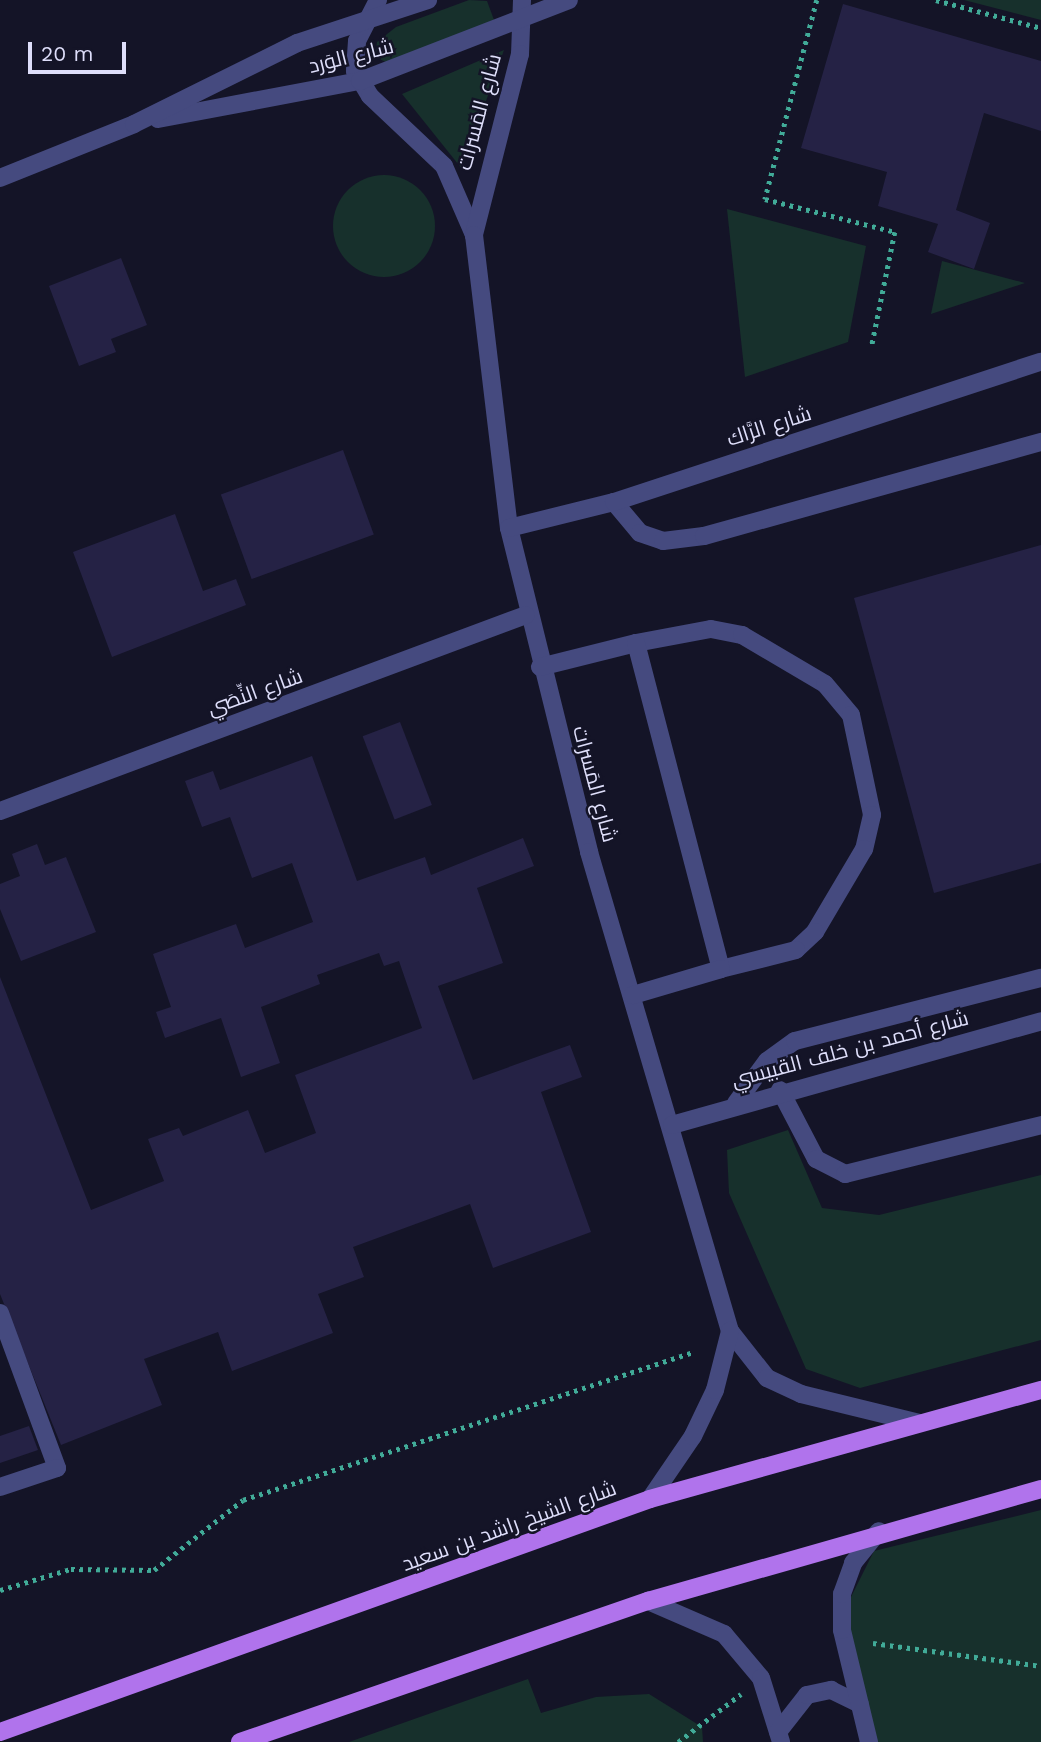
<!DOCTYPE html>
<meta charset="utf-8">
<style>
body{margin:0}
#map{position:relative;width:1041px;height:1742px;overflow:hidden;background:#141427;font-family:"Work Sans",Cairo,sans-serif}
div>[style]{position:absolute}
.green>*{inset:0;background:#17302c}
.round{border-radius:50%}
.building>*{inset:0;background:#252245;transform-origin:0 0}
.path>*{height:4.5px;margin-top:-2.25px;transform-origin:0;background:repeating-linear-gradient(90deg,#41ab98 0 3.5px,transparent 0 8.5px)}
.minor>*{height:18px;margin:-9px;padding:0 9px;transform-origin:9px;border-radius:9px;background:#454a7f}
.major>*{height:18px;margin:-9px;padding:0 9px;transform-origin:9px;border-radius:9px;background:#b073ec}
span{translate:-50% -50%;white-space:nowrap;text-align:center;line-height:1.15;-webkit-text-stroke:5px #141427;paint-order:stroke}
.street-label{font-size:21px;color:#dedefa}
.scale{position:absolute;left:28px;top:42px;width:98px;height:32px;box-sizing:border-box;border:4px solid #dedefa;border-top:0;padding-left:9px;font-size:21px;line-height:24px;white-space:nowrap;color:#dedefa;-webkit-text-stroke:5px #141427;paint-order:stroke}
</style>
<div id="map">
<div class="green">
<i style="clip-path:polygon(469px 0,487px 1px,494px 20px,388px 63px,375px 57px,377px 42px,396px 27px)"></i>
<i style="clip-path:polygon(964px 0,1041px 0,1041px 20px)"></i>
<i style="clip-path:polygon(504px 50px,462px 169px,402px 94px)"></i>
<i class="round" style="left:333px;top:175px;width:102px;height:102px"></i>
<i style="clip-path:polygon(727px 209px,866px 246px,848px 342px,745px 377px)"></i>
<i style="clip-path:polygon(942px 261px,1025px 283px,931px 314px)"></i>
<i style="clip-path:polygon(788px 1130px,822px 1208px,879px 1215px,1041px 1175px,1041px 1340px,860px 1388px,806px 1369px,729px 1193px,727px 1150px)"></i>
<i style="clip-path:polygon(1041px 1510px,1041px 1742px,873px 1742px,847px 1639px,850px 1599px,874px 1551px)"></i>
<i style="clip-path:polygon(528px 1679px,541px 1713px,596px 1697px,649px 1694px,702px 1727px,703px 1742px,349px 1742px)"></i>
</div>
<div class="building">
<i style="clip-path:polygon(843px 4px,1041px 61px,1041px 131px,984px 113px,956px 210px,990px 223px,974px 269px,928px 252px,938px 224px,878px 206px,887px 172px,801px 148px)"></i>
<i style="clip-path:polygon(121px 258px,147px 325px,111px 339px,116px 352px,79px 366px,49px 286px)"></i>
<i style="left:343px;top:450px;width:90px;height:130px;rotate:70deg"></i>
<i style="clip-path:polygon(175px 514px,203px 591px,236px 579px,246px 605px,112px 657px,73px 552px)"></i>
<i style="clip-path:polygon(1041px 545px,1041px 863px,934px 893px,854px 598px)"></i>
<i style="left:400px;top:722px;width:89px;height:40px;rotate:69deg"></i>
<i style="clip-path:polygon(312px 756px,357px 881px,425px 857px,431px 875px,523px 838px,534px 866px,477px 888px,503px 963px,438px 986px,473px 1080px,570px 1045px,582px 1077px,541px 1092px,591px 1232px,493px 1268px,470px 1204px,353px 1247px,364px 1277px,318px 1294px,333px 1333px,232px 1371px,218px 1332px,144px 1359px,162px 1405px,61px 1445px,0 1294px,0 977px,91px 1210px,164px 1181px,148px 1139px,179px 1128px,183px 1136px,248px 1110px,265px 1153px,316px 1133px,295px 1075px,422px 1028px,399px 961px,384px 966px,379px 953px,317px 975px,320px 984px,261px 1007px,280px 1063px,241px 1077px,221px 1018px,165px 1038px,156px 1012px,171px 1007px,153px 954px,236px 924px,245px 948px,313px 922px,292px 863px,252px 878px,230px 817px,202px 827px,185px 781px,213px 771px,220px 790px)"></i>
<i style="clip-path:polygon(37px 844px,45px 865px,66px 857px,96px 932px,21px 961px,0 909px,0 884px,20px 876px,12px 854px)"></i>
<i style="clip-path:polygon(29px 1426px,38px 1450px,0 1463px,0 1436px)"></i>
</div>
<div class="path">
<i style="left:817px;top:0;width:206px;rotate:104.6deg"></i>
<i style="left:765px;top:199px;width:134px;rotate:14.2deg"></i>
<i style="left:895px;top:232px;width:115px;rotate:101.5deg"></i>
<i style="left:936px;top:0;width:109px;rotate:14.9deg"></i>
<i style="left:0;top:1590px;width:74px;rotate:-16.5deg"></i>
<i style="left:71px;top:1569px;width:83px;rotate:0.7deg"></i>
<i style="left:154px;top:1570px;width:113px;rotate:-38.2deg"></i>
<i style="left:243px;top:1500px;width:472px;rotate:-18.2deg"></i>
<i style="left:873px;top:1643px;width:170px;rotate:7.8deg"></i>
<i style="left:678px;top:1742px;width:79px;rotate:-37.3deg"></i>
</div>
<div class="minor">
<i style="left:378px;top:0;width:46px;rotate:117.1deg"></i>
<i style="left:357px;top:41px;width:30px;rotate:94deg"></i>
<i style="left:355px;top:71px;width:29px;rotate:59deg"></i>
<i style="left:370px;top:96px;width:102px;rotate:43.4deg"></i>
<i style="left:444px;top:166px;width:75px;rotate:66.5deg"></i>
<i style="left:522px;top:0;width:54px;rotate:92.1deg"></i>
<i style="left:520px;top:54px;width:187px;rotate:104.3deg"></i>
<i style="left:474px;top:235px;width:295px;rotate:83.2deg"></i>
<i style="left:509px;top:528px;width:334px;rotate:76.1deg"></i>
<i style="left:589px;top:852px;width:499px;rotate:73.6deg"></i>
<i style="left:730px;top:1331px;width:60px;rotate:51.8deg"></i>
<i style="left:767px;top:1378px;width:38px;rotate:25deg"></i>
<i style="left:801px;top:1394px;width:122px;rotate:13.8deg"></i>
<i style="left:158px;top:119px;width:206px;rotate:-10.7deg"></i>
<i style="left:360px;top:81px;width:224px;rotate:-21.2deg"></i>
<i style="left:0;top:178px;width:144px;rotate:-21.9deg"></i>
<i style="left:134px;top:124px;width:182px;rotate:-26.4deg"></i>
<i style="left:297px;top:43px;width:138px;rotate:-18.2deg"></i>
<i style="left:614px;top:502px;width:40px;rotate:50deg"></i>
<i style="left:640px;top:533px;width:24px;rotate:19deg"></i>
<i style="left:663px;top:541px;width:41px;rotate:-7deg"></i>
<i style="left:704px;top:536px;width:350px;rotate:-15.6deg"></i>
<i style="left:509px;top:528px;width:108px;rotate:-13.9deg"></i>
<i style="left:614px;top:502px;width:449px;rotate:-18.2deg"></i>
<i style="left:636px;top:643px;width:76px;rotate:-10.6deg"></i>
<i style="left:711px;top:629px;width:32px;rotate:11deg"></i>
<i style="left:742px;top:635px;width:96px;rotate:30.6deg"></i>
<i style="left:825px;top:684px;width:40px;rotate:50deg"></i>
<i style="left:851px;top:715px;width:102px;rotate:78.1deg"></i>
<i style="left:872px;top:815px;width:35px;rotate:103deg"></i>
<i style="left:864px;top:849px;width:96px;rotate:120.6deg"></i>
<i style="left:815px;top:932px;width:26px;rotate:137deg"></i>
<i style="left:796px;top:950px;width:77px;rotate:165.8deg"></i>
<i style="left:540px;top:667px;width:99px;rotate:-14deg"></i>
<i style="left:636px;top:643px;width:337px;rotate:75.4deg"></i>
<i style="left:721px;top:969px;width:92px;rotate:163.5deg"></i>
<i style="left:0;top:811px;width:561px;rotate:-20.44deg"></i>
<i style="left:780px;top:1090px;width:78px;rotate:62.4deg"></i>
<i style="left:816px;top:1159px;width:33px;rotate:27deg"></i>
<i style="left:845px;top:1174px;width:202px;rotate:-14deg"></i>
<i style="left:736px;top:1103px;width:52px;rotate:-53.6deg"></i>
<i style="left:767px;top:1061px;width:34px;rotate:-36deg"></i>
<i style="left:795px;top:1041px;width:254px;rotate:-14.4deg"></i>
<i style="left:672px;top:1125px;width:383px;rotate:-15.7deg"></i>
<i style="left:0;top:1313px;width:165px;rotate:69.8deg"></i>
<i style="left:57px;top:1468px;width:60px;rotate:161.6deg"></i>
<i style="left:650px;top:1499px;width:76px;rotate:-55.7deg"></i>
<i style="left:693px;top:1436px;width:51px;rotate:-64.4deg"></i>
<i style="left:715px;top:1390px;width:61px;rotate:-75.7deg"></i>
<i style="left:648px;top:1601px;width:83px;rotate:23.5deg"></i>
<i style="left:724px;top:1634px;width:57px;rotate:49.9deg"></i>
<i style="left:761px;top:1678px;width:67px;rotate:72.6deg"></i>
<i style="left:778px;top:1732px;width:47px;rotate:-51.9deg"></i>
<i style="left:807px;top:1695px;width:25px;rotate:-12deg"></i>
<i style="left:831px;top:1690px;width:32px;rotate:26deg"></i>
<i style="left:869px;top:1742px;width:115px;rotate:-103.6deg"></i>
<i style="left:842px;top:1630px;width:36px;rotate:-90deg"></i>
<i style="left:842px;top:1594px;width:33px;rotate:-70deg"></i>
<i style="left:853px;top:1563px;width:41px;rotate:-50.9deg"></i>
</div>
<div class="major">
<i style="left:0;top:1732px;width:690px;rotate:-19.72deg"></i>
<i style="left:650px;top:1499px;width:406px;rotate:-15.6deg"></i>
<i style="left:240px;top:1742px;width:432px;rotate:-19.1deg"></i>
<i style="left:648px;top:1601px;width:409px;rotate:-15.9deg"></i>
</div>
<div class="street-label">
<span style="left:351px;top:56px;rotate:-14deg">شارع الوَرد</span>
<span style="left:479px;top:112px;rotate:-75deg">شارع المَسرات</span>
<span style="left:769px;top:426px;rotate:-18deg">شارع الرَّاك</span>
<span style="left:255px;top:692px;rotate:-20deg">شارع النِّصَي</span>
<span style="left:595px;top:784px;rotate:75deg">شارع المَسرات</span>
<span style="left:850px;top:1049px;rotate:-15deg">شارع أحمد بن خلف القبيسي</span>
<span style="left:509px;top:1526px;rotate:-20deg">شارع الشيخ راشد بن سعيد</span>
</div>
<div class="scale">20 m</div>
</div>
